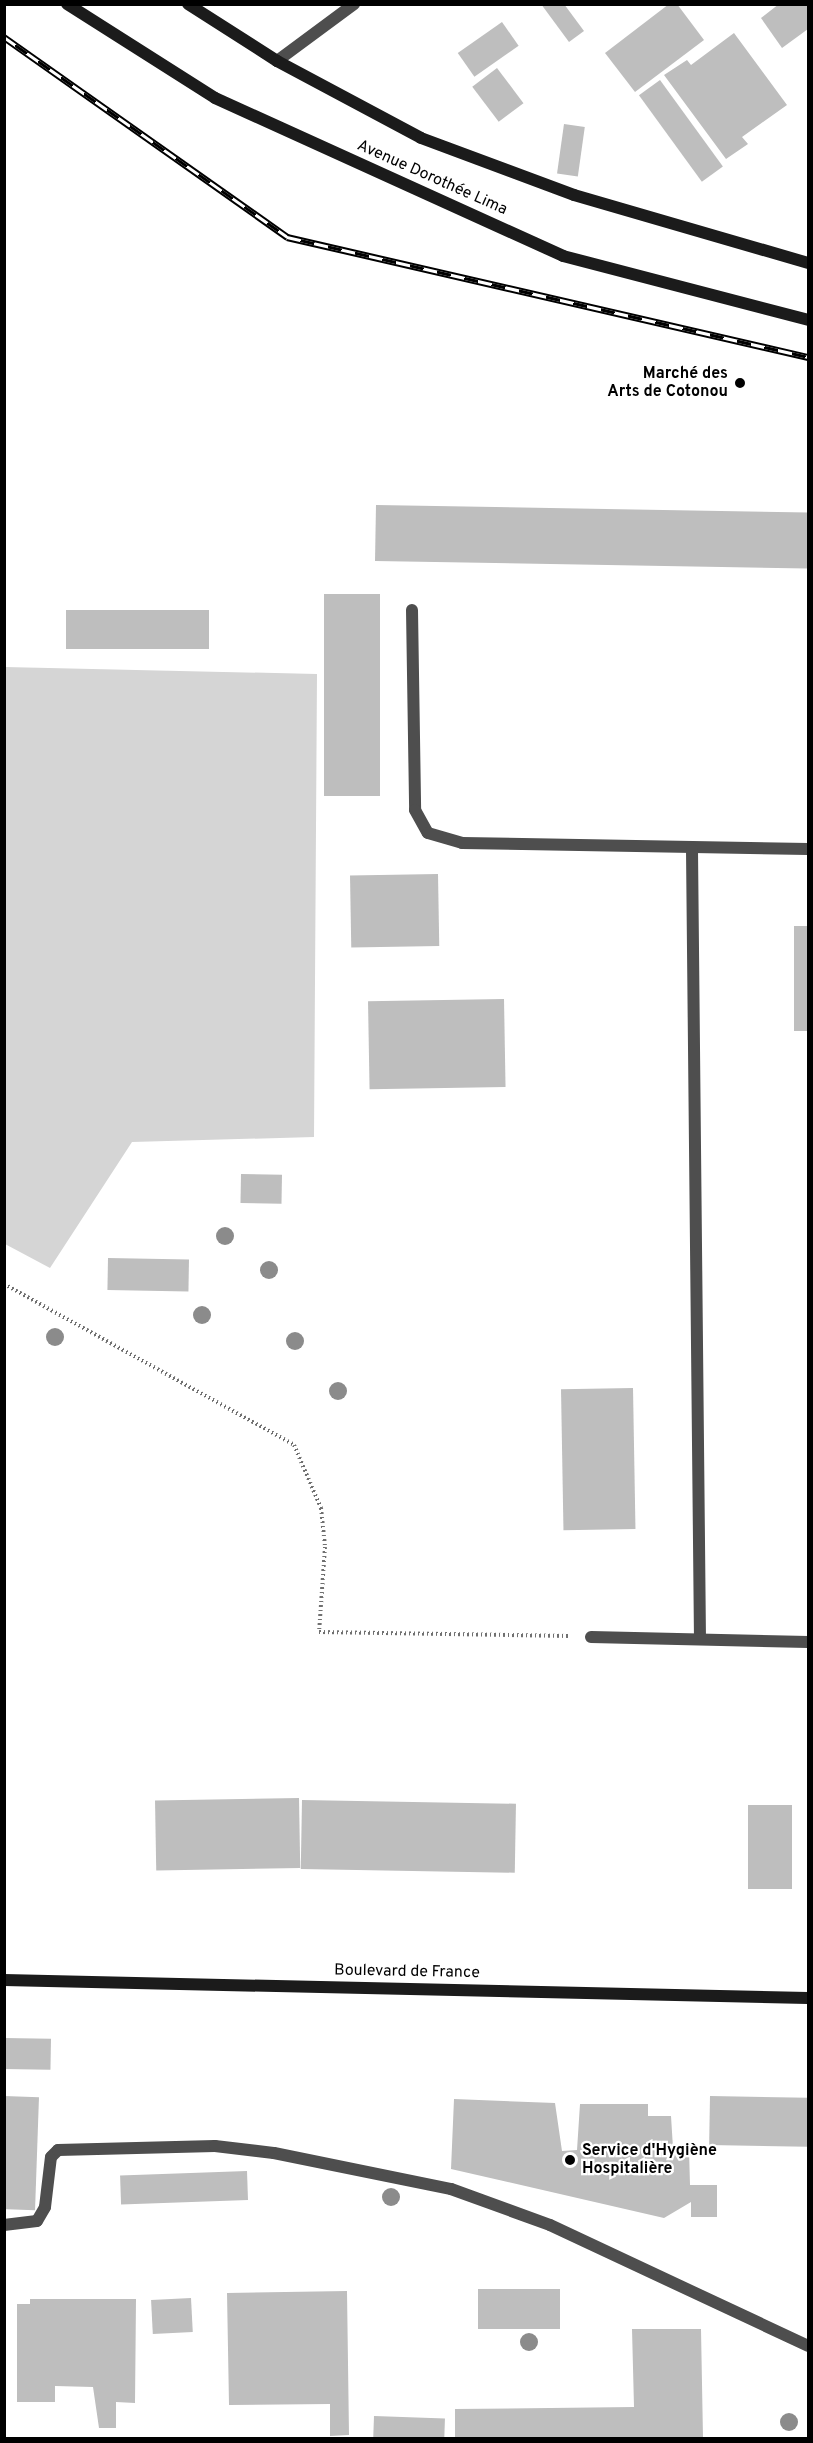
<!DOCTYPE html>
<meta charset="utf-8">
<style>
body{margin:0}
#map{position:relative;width:813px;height:2443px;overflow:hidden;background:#fff;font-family:Overpass,sans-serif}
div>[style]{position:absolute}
.green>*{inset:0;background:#d5d5d5}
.building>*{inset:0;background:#bebebe;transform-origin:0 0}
.path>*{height:4px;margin-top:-2px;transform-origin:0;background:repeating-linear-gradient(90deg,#707070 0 1.5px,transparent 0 4.5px)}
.lane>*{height:12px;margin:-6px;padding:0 6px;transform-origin:6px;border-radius:6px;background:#4e4e4e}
.street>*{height:12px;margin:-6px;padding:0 6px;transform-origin:6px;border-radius:6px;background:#4e4e4e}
.secondary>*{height:12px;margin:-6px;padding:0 6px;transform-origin:6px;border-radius:6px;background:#1b1b1b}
.rail>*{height:7px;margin-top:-3.5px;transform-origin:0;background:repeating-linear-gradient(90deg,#fff 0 14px,#000 0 28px);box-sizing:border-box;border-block:2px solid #000}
.trees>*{width:18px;height:18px;margin:-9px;border-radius:50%;background:#8b8b8b}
.dots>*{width:16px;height:16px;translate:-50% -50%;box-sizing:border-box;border:3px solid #fff;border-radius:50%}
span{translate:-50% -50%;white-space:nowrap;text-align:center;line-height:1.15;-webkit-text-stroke:4.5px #fff;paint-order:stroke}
.street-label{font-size:16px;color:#000}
.poi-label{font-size:16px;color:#000;font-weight:700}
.right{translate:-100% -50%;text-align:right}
.left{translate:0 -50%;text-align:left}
.frame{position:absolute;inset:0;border:6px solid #000;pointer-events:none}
</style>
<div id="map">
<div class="green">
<i style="clip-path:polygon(5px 667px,317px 674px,314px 1137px,132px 1142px,50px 1268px,5px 1244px)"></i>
</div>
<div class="building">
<i style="clip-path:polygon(541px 4px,564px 4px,584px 31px,569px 42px)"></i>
<i style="clip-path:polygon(669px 4px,677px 4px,704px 40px,635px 92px,605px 53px)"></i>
<i style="clip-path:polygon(779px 4px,808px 4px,808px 29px,782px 48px,761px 18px)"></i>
<i style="left:502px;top:22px;width:29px;height:54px;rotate:55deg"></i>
<i style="clip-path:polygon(734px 33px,787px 105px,742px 137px,748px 144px,726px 159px,664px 75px,687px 60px,691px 65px)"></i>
<i style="left:497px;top:68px;width:44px;height:31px;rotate:53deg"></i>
<i style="left:660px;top:80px;width:107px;height:26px;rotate:54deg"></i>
<i style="left:564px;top:124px;width:21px;height:50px;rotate:8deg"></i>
<i style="left:376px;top:505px;width:432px;height:56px;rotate:1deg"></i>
<i style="left:324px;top:594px;width:56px;height:202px"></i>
<i style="left:66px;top:610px;width:143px;height:39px"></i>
<i style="left:438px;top:874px;width:72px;height:88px;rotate:89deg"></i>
<i style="left:794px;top:926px;width:14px;height:105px"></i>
<i style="left:504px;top:999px;width:88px;height:136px;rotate:89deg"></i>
<i style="left:241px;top:1174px;width:41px;height:29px;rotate:1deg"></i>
<i style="left:108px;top:1258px;width:81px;height:32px;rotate:1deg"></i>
<i style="left:633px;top:1388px;width:141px;height:72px;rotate:89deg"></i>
<i style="left:299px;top:1798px;width:70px;height:144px;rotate:89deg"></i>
<i style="left:302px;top:1800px;width:214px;height:69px;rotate:1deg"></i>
<i style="left:748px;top:1805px;width:44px;height:84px"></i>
<i style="left:4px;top:2038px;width:47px;height:31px;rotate:1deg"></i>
<i style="left:4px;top:2096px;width:35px;height:113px;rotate:2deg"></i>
<i style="left:710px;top:2096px;width:98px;height:49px;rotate:1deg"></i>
<i style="clip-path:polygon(454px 2099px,555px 2103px,562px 2151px,577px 2150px,580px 2104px,648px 2104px,648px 2116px,671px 2116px,673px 2148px,689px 2149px,690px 2185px,717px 2185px,717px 2217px,691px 2217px,691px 2202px,664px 2218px,451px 2169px)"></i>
<i style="left:247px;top:2171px;width:29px;height:127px;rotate:88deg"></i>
<i style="left:478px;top:2289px;width:82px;height:40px"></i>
<i style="clip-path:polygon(347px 2291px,349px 2435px,330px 2436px,330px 2404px,229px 2405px,227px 2293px)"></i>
<i style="left:191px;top:2298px;width:34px;height:40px;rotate:87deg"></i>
<i style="clip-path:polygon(30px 2299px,136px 2299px,135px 2403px,116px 2402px,116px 2428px,99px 2428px,93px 2387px,55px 2386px,55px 2402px,17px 2402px,17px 2304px,30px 2304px)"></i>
<i style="clip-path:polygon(632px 2329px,701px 2329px,703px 2438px,455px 2438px,455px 2409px,634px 2407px)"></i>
<i style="left:374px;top:2416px;width:71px;height:22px;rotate:2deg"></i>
</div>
<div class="path">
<i style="left:4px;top:1284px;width:332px;rotate:29deg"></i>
<i style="left:294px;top:1445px;width:69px;rotate:66.8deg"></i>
<i style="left:321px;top:1508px;width:39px;rotate:84deg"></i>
<i style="left:325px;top:1547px;width:85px;rotate:94deg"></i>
<i style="left:319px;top:1632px;width:250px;rotate:0.9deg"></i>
</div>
<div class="lane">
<i style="left:412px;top:610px;width:200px;rotate:89.1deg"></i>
<i style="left:415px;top:810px;width:26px;rotate:61deg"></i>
<i style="left:428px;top:833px;width:35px;rotate:16deg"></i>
<i style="left:462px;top:843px;width:346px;rotate:1deg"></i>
<i style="left:692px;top:850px;width:789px;rotate:89.42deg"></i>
<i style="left:591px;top:1637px;width:217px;rotate:1.3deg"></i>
<i style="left:4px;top:2225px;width:33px;rotate:-7deg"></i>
<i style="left:37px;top:2221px;width:16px;rotate:-60deg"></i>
<i style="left:45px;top:2207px;width:50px;rotate:-83.2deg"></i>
<i style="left:51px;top:2157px;width:10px;rotate:-45deg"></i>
<i style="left:58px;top:2150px;width:157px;rotate:-1.5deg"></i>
<i style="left:215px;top:2146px;width:59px;rotate:6.8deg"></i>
<i style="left:274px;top:2153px;width:181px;rotate:11.5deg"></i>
<i style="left:451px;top:2189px;width:105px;rotate:20deg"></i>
<i style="left:550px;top:2225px;width:285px;rotate:25.1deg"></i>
</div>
<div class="street">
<i style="left:277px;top:61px;width:96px;rotate:-36.5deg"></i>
</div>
<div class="secondary">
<i style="left:67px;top:4px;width:175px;rotate:32.4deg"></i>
<i style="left:215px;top:98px;width:382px;rotate:24.4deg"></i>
<i style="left:563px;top:256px;width:253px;rotate:14.6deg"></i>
<i style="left:188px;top:4px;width:106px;rotate:32.6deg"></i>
<i style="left:277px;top:61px;width:163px;rotate:28.1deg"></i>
<i style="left:421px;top:138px;width:163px;rotate:20.4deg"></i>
<i style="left:574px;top:195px;width:244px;rotate:16.2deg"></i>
<i style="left:4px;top:1980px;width:804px;rotate:1.28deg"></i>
</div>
<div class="rail">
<i style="left:4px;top:37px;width:347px;rotate:35.2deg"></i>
<i style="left:287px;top:237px;width:535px;rotate:12.97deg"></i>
</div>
<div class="trees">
<i style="left:225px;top:1236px"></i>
<i style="left:269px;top:1270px"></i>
<i style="left:202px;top:1315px"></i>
<i style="left:55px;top:1337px"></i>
<i style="left:295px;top:1341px"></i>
<i style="left:338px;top:1391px"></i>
<i style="left:391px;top:2197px"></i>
<i style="left:529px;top:2342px"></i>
<i style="left:789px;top:2422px"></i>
</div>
<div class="dots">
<i style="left:740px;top:383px;background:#000"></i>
<i style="left:570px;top:2160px;background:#000"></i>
</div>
<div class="street-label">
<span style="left:432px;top:178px;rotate:24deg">Avenue Dorothée Lima</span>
<span style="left:407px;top:1972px;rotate:1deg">Boulevard de France</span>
</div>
<div class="poi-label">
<span class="right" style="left:728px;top:383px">Marché des<br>Arts de Cotonou</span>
<span class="left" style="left:582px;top:2160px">Service d'Hygiène<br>Hospitalière</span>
</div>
<div class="frame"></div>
</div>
